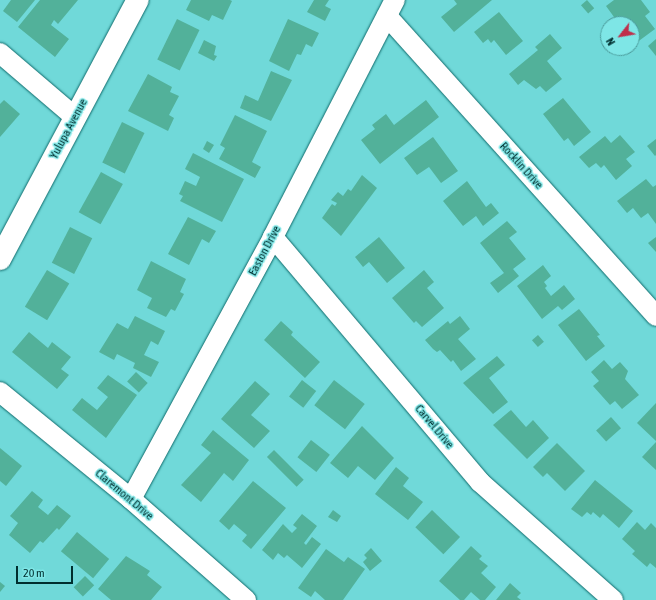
<!DOCTYPE html>
<style>
body{margin:0}
#map{position:relative;width:656px;height:600px;overflow:hidden;background:#70d9d9;font-family:"Asap Condensed",sans-serif}
div>[style]{position:absolute}
.building>*{inset:0;background:#52b19a;transform-origin:0 0}
.roads{filter:drop-shadow(0 0 1px #0f6a6b) drop-shadow(0 0 1px #0f6a6b)}
.minor>*{height:20px;margin:-10px;padding:0 10px;transform-origin:10px;border-radius:10px;background:#fff}
.tertiary>*{height:22px;margin:-11px;padding:0 11px;transform-origin:11px;border-radius:11px;background:#fff}
span{translate:-50% -50%;white-space:nowrap;text-align:center;line-height:1.15;-webkit-text-stroke:3px #7ee6e6;paint-order:stroke}
.street-label{font-size:12px;color:#002f2f}
.north{position:absolute;left:600px;top:16px;width:40px;height:40px;box-sizing:border-box;background:#7ee6e6;border:1px solid #4c9d9d;border-radius:50%;rotate:239deg;font-size:11px;font-weight:700;line-height:16px;text-align:center;color:#002f2f}
.north::after{content:'';display:block;margin:auto;width:14px;height:18px;background:#bf2f4b;clip-path:polygon(50% 0,100% 100%,50% 72%,0 100%)}
.scale{position:absolute;left:16px;top:566px;width:57px;height:18px;box-sizing:border-box;border:2px solid #002f2f;border-top:0;padding-left:5px;font-size:12px;line-height:14px;white-space:nowrap;color:#002f2f;-webkit-text-stroke:3px #7ee6e6;paint-order:stroke}
</style>
<div id="map">
<div class="building">
<i style="clip-path:polygon(11px 0,35px 0,17px 22px,3px 11px)"></i>
<i style="clip-path:polygon(40px 0,78px 0,58px 24px,54px 20px,51px 25px,69px 39px,55px 57px,18px 27px)"></i>
<i style="clip-path:polygon(191px 0,230px 0,232px 1px,223px 20px,212px 15px,209px 21px,186px 10px)"></i>
<i style="clip-path:polygon(314px 0,329px 0,325px 6px,331px 9px,325px 21px,307px 12px)"></i>
<i style="clip-path:polygon(454px 0,492px 0,454px 32px,441px 17px,457px 4px)"></i>
<i style="left:587px;top:0;width:11px;height:8px;rotate:49deg"></i>
<i style="clip-path:polygon(614px 0,641px 0,650px 12px,645px 16px,655px 29px,632px 46px,632px 24px,613px 24px,610px 20px,614px 17px,606px 6px)"></i>
<i style="clip-path:polygon(499px 12px,523px 41px,506px 55px,494px 40px,491px 43px,488px 39px,483px 43px,474px 32px)"></i>
<i style="left:177px;top:19px;width:25px;height:45px;rotate:26deg"></i>
<i style="clip-path:polygon(288px 19px,319px 33px,312px 47px,306px 44px,301px 55px,297px 54px,289px 71px,269px 61px)"></i>
<i style="clip-path:polygon(550px 34px,562px 48px,547px 61px,562px 79px,546px 92px,540px 86px,536px 89px,524px 80px,518px 85px,509px 74px,538px 50px,535px 47px)"></i>
<i style="clip-path:polygon(656px 39px,656px 56px,648px 46px)"></i>
<i style="clip-path:polygon(204px 40px,216px 46px,214px 55px,217px 56px,214px 61px,198px 53px)"></i>
<i style="clip-path:polygon(271px 71px,292px 80px,271px 121px,240px 108px,245px 95px,258px 101px)"></i>
<i style="clip-path:polygon(148px 74px,172px 87px,170px 92px,179px 96px,169px 115px,174px 118px,168px 131px,128px 111px)"></i>
<i style="clip-path:polygon(563px 98px,591px 132px,574px 146px,568px 138px,564px 141px,543px 114px)"></i>
<i style="clip-path:polygon(4px 100px,20px 114px,0 137px,0 104px)"></i>
<i style="clip-path:polygon(426px 100px,439px 117px,380px 164px,361px 140px,375px 129px,372px 125px,386px 114px,394px 125px)"></i>
<i style="clip-path:polygon(235px 115px,267px 131px,252px 162px,261px 167px,255px 178px,219px 159px,225px 148px,220px 145px)"></i>
<i style="left:122px;top:122px;width:25px;height:45px;rotate:26deg"></i>
<i style="clip-path:polygon(620px 135px,635px 152px,626px 159px,632px 166px,616px 180px,604px 165px,601px 168px,596px 163px,589px 168px,579px 157px,605px 136px,611px 143px)"></i>
<i style="clip-path:polygon(433px 137px,458px 171px,441px 183px,429px 167px,417px 175px,404px 158px)"></i>
<i style="clip-path:polygon(656px 139px,656px 155px,655px 156px,647px 146px)"></i>
<i style="clip-path:polygon(207px 141px,214px 145px,209px 153px,203px 149px)"></i>
<i style="clip-path:polygon(193px 153px,244px 179px,222px 222px,180px 201px,183px 196px,179px 194px,185px 181px,196px 186px,200px 177px,185px 169px)"></i>
<i style="left:101px;top:172px;width:25px;height:46px;rotate:29deg"></i>
<i style="clip-path:polygon(362px 175px,377px 188px,341px 236px,322px 218px,332px 204px,335px 206px,337px 203px,331px 200px,338px 192px,343px 196px,348px 189px,351px 191px)"></i>
<i style="clip-path:polygon(646px 179px,653px 187px,656px 185px,656px 224px,648px 213px,641px 218px,633px 208px,627px 213px,617px 201px)"></i>
<i style="clip-path:polygon(467px 181px,486px 207px,491px 203px,499px 213px,483px 226px,476px 216px,463px 226px,443px 201px)"></i>
<i style="clip-path:polygon(188px 217px,216px 231px,209px 243px,202px 239px,189px 265px,168px 254px)"></i>
<i style="clip-path:polygon(507px 221px,517px 232px,509px 238px,526px 259px,513px 269px,519px 276px,498px 293px,490px 283px,504px 273px,480px 243px)"></i>
<i style="left:70px;top:227px;width:25px;height:40px;rotate:27deg"></i>
<i style="clip-path:polygon(379px 237px,405px 268px,387px 283px,369px 262px,363px 267px,355px 257px)"></i>
<i style="clip-path:polygon(656px 237px,656px 252px,648px 243px)"></i>
<i style="clip-path:polygon(151px 261px,186px 279px,180px 292px,184px 294px,175px 311px,171px 309px,166px 317px,147px 308px,152px 298px,137px 290px)"></i>
<i style="clip-path:polygon(543px 265px,551px 276px,544px 282px,547px 286px,545px 288px,551px 296px,564px 285px,575px 299px,562px 310px,558px 306px,542px 319px,517px 286px)"></i>
<i style="left:47px;top:270px;width:26px;height:43px;rotate:31deg"></i>
<i style="clip-path:polygon(424px 270px,434px 282px,427px 288px,444px 308px,422px 327px,416px 321px,414px 323px,392px 298px)"></i>
<i style="clip-path:polygon(579px 309px,600px 335px,597px 336px,605px 346px,586px 361px,558px 325px)"></i>
<i style="clip-path:polygon(135px 316px,165px 331px,158px 345px,151px 341px,144px 355px,159px 362px,151px 377px,133px 368px,135px 363px,117px 354px,114px 360px,99px 352px,117px 323px,128px 329px)"></i>
<i style="clip-path:polygon(460px 316px,470px 329px,458px 339px,476px 359px,461px 371px,453px 360px,451px 362px,440px 350px,437px 352px,433px 349px,425px 340px,448px 321px,450px 324px)"></i>
<i style="clip-path:polygon(281px 321px,293px 332px,291px 335px,320px 362px,305px 378px,264px 340px)"></i>
<i style="clip-path:polygon(29px 332px,48px 348px,52px 342px,71px 357px,61px 369px,69px 375px,57px 389px,12px 352px)"></i>
<i style="left:538px;top:335px;width:9px;height:8px;rotate:49deg"></i>
<i style="clip-path:polygon(497px 356px,505px 365px,489px 378px,508px 402px,493px 414px,463px 383px)"></i>
<i style="clip-path:polygon(604px 360px,612px 369px,620px 362px,628px 371px,625px 379px,639px 395px,622px 409px,615px 401px,610px 405px,593px 386px,599px 381px,591px 372px)"></i>
<i style="left:136px;top:372px;width:16px;height:13px;rotate:43deg"></i>
<i style="clip-path:polygon(108px 375px,137px 395px,106px 438px,72px 410px,82px 398px,97px 410px,108px 397px,97px 388px)"></i>
<i style="left:302px;top:380px;width:18px;height:21px;rotate:38deg"></i>
<i style="left:334px;top:380px;width:39px;height:32px;rotate:38deg"></i>
<i style="clip-path:polygon(255px 381px,270px 394px,251px 415px,270px 431px,254px 448px,221px 419px)"></i>
<i style="clip-path:polygon(656px 403px,656px 441px,637px 423px)"></i>
<i style="clip-path:polygon(511px 410px,526px 427px,533px 420px,549px 438px,527px 459px,493px 425px)"></i>
<i style="left:611px;top:417px;width:15px;height:20px;rotate:48deg"></i>
<i style="clip-path:polygon(362px 426px,394px 458px,375px 480px,358px 466px,348px 478px,330px 463px)"></i>
<i style="clip-path:polygon(213px 430px,249px 460px,233px 481px,224px 473px,201px 502px,181px 485px,211px 453px,201px 445px)"></i>
<i style="left:311px;top:440px;width:24px;height:22px;rotate:38deg"></i>
<i style="clip-path:polygon(656px 442px,656px 470px,642px 457px)"></i>
<i style="clip-path:polygon(557px 443px,585px 471px,565px 491px,547px 473px,543px 477px,533px 467px)"></i>
<i style="clip-path:polygon(0 448px,22px 466px,6px 486px,0 481px)"></i>
<i style="left:274px;top:450px;width:42px;height:10px;rotate:45deg"></i>
<i style="clip-path:polygon(396px 467px,409px 478px,403px 486px,423px 502px,408px 520px,375px 494px)"></i>
<i style="clip-path:polygon(595px 480px,633px 511px,619px 528px,603px 514px,600px 518px,593px 512px,591px 515px,587px 512px,582px 517px,571px 509px)"></i>
<i style="clip-path:polygon(253px 481px,286px 508px,251px 549px,242px 541px,247px 535px,234px 524px,229px 530px,219px 521px)"></i>
<i style="clip-path:polygon(32px 491px,43px 500px,38px 507px,48px 515px,57px 505px,71px 516px,59px 530px,57px 528px,43px 543px,40px 541px,30px 553px,9px 535px,18px 523px,10px 516px)"></i>
<i style="clip-path:polygon(333px 510px,341px 516px,337px 522px,328px 517px)"></i>
<i style="left:432px;top:510px;width:39px;height:24px;rotate:44deg"></i>
<i style="clip-path:polygon(302px 514px,317px 526px,304px 543px,306px 545px,312px 537px,321px 544px,302px 568px,287px 555px,284px 558px,278px 553px,273px 560px,262px 550px,283px 524px,292px 533px,297px 528px,293px 525px)"></i>
<i style="clip-path:polygon(637px 522px,645px 530px,651px 523px,656px 528px,656px 568px,650px 563px,647px 567px,632px 554px,635px 551px,622px 539px)"></i>
<i style="left:77px;top:532px;width:42px;height:25px;rotate:40deg"></i>
<i style="clip-path:polygon(471px 546px,482px 556px,479px 559px,488px 566px,481px 573px,496px 587px,485px 600px,480px 600px,471px 592px,464px 600px,460px 600px,439px 581px)"></i>
<i style="clip-path:polygon(371px 548px,382px 561px,370px 571px,363px 562px,367px 558px,364px 555px)"></i>
<i style="clip-path:polygon(326px 549px,344px 562px,348px 557px,365px 569px,343px 600px,325px 600px,315px 591px,311px 597px,298px 588px)"></i>
<i style="clip-path:polygon(126px 556px,150px 571px,147px 575px,162px 587px,151px 600px,111px 600px,98px 589px)"></i>
<i style="left:85px;top:576px;width:13px;height:16px;rotate:45deg"></i>
<i style="clip-path:polygon(0 582px,5px 586px,0 592px)"></i>
<i style="clip-path:polygon(510px 583px,521px 593px,517px 597px,521px 600px,496px 600px)"></i>
</div>
<div class="roads">
<div class="minor">
<i style="left:387px;top:16px;width:403px;rotate:48.1deg"></i>
<i style="left:0;top:53px;width:99px;rotate:40.5deg"></i>
<i style="left:273px;top:237px;width:321px;rotate:49.8deg"></i>
<i style="left:480px;top:482px;width:178px;rotate:41.6deg"></i>
<i style="left:0;top:392px;width:169px;rotate:39.2deg"></i>
<i style="left:131px;top:499px;width:153px;rotate:41.3deg"></i>
<i style="left:131px;top:499px;width:298px;rotate:-61.5deg"></i>
<i style="left:273px;top:237px;width:267px;rotate:-62.8deg"></i>
</div>
<div class="tertiary">
<i style="left:0;top:259px;width:293px;rotate:-62deg"></i>
</div>
</div>
<div class="street-label">
<span style="left:69px;top:129px;rotate:-62deg">Yulupa Avenue</span>
<span style="left:521px;top:166px;rotate:48deg">Rocklin Drive</span>
<span style="left:265px;top:251px;rotate:-62deg">Easton Drive</span>
<span style="left:434px;top:427px;rotate:50deg">Carvel Drive</span>
<span style="left:124px;top:495px;rotate:40deg">Claremont Drive</span>
</div>
<div class="north">N</div>
<div class="scale">20 m</div>
</div>
